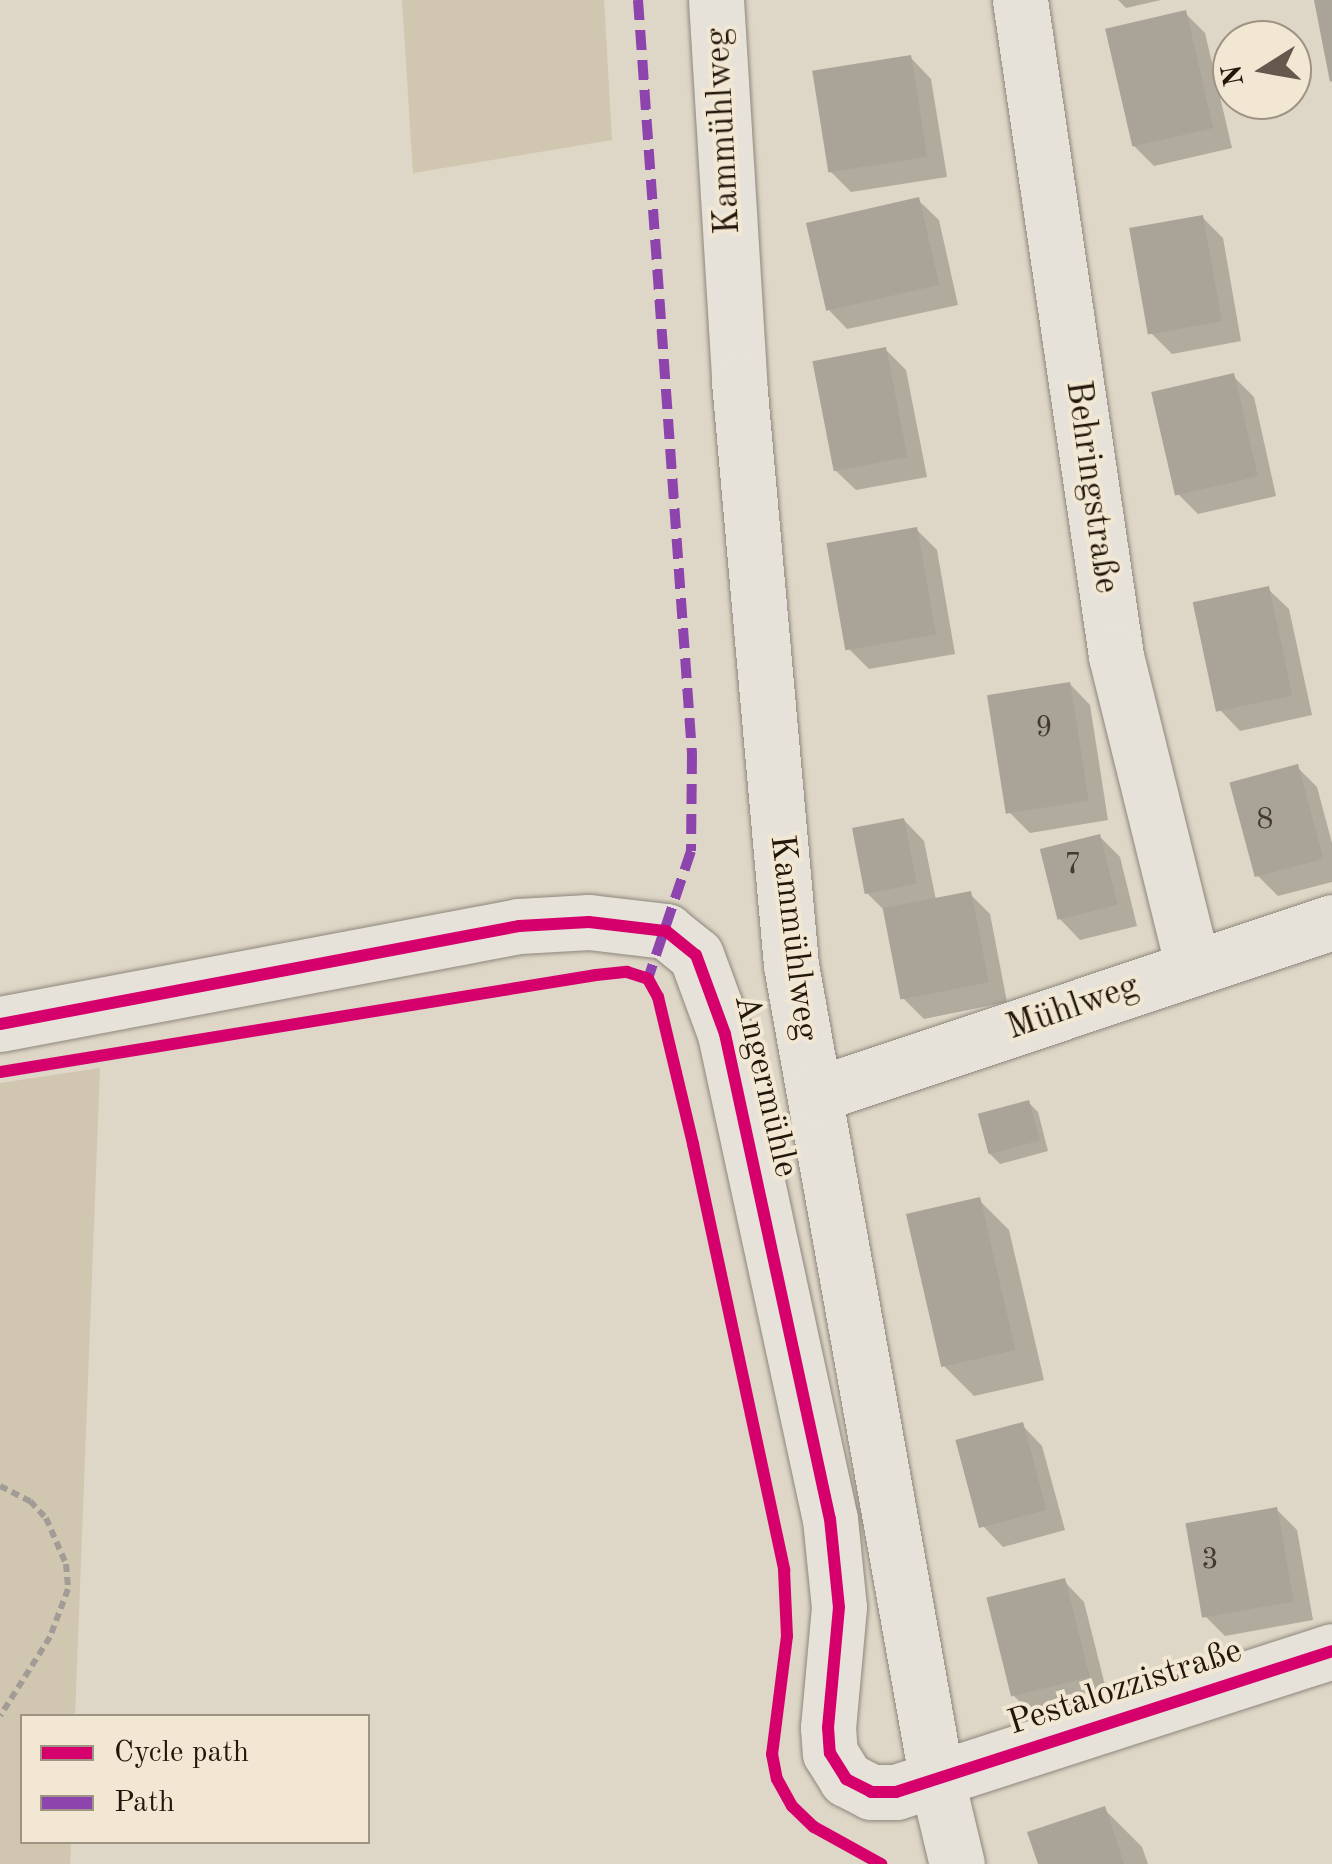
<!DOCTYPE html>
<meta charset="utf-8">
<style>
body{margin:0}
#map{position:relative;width:1332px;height:1864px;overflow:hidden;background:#ded6c6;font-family:"Old Standard TT",serif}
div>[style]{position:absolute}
.green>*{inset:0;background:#d1c6af}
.shadow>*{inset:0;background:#0003}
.building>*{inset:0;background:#a9a398;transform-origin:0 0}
.path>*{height:6px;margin-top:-3px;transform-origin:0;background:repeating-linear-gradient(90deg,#a19c95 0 8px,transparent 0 13px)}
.roads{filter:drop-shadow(0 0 2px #8d877c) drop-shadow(0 0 2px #8d877c)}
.minor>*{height:55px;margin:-27.5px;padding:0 27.5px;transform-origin:27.5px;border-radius:27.5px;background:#e6e2da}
.quiet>*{height:10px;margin-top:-5px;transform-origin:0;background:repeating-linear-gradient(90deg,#8e44ad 0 20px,transparent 0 30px)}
.cycleway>*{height:12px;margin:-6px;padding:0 6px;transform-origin:6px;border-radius:6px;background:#d6006c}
span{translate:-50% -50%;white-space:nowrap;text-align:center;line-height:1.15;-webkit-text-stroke:8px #f1e7d3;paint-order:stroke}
.number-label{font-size:30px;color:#44392e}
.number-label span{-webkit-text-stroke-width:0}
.street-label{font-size:35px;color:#23160a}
.legend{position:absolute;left:20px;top:1714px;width:350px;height:130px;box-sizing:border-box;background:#f1e7d3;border:2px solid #9f9383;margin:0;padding:12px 18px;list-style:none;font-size:30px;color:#23160a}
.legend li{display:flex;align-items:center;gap:20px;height:50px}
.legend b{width:50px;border:2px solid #9f9383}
.north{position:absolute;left:1212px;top:20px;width:100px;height:100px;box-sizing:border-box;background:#f1e7d3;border:2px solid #9f9383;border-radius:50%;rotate:259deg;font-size:28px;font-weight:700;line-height:40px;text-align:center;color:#23160a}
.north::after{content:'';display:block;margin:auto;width:35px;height:45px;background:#64594c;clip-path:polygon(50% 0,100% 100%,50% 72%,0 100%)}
</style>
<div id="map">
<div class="green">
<i style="clip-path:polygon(402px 0,604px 0,612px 140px,413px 173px)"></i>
<i style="clip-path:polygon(100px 1068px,75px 1716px,22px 1716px,22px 1842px,71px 1842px,70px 1864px,0 1864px,0 1083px)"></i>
</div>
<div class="shadow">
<i style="clip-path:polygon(1118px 0,1161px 0,1126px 8px)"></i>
<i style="clip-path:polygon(1185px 13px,1205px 33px,1232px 148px,1154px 166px,1134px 146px)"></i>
<i style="clip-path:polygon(911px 58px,931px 79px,947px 177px,851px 192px,831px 172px)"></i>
<i style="clip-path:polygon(918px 200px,939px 220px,958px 305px,847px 329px,827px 308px)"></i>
<i style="clip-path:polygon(1203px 218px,1223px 238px,1241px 341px,1172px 354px,1151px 333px)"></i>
<i style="clip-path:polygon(885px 349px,906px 370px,927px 477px,856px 490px,835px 470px)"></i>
<i style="clip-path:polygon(1233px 376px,1254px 397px,1276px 496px,1198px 514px,1178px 494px)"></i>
<i style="clip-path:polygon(916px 529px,937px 550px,955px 654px,869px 669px,849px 649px)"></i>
<i style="clip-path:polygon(1268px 589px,1289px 609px,1312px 715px,1240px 731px,1220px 710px)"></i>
<i style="clip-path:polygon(1070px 684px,1090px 705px,1108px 820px,1030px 833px,1009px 812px)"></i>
<i style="clip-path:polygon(1297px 767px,1317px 787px,1332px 843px,1332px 882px,1278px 896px,1258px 876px)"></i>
<i style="clip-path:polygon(904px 820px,924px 841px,936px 900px,970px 894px,990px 914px,1007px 1002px,924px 1019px,903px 998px,887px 913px,867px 893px)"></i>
<i style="clip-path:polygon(1099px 836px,1120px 857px,1137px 926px,1080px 940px,1060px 919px)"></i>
<i style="clip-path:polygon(1029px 1103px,1038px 1112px,1048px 1151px,1000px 1164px,990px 1154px)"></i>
<i style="clip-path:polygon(979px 1200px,1009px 1230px,1044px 1380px,974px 1396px,944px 1366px)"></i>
<i style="clip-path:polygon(1022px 1425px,1042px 1446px,1065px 1530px,1003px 1547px,983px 1526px)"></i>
<i style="clip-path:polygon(1276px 1509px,1297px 1530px,1313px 1620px,1225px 1636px,1205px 1616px)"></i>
<i style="clip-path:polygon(1064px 1581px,1084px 1602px,1108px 1697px,1034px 1716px,1014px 1696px)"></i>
<i style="clip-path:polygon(1104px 1809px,1142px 1847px,1148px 1864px,1041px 1864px)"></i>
</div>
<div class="building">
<i style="clip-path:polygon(1314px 0,1332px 0,1332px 81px,1330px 82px)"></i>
<i style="left:1186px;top:10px;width:121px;height:83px;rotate:77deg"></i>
<i style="left:911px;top:55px;width:103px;height:100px;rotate:81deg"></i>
<i style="left:919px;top:197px;width:90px;height:116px;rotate:77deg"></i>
<i style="left:1203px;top:215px;width:108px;height:75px;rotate:80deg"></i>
<i style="left:886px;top:347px;width:112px;height:75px;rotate:79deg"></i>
<i style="left:1234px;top:373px;width:106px;height:85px;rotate:77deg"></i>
<i style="left:917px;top:527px;width:109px;height:92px;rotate:80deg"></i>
<i style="left:1269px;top:586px;width:112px;height:78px;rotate:78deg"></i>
<i style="left:1070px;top:682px;width:120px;height:84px;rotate:81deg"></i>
<i style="left:1298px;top:764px;width:98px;height:71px;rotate:75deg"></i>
<i style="left:904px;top:818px;width:67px;height:53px;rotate:79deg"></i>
<i style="left:1100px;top:834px;width:73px;height:62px;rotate:76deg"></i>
<i style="left:971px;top:891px;width:93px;height:90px;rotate:79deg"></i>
<i style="left:1029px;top:1100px;width:42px;height:53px;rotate:75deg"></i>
<i style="left:980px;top:1197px;width:157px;height:76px;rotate:77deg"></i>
<i style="left:1023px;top:1422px;width:91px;height:70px;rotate:75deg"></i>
<i style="left:1277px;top:1507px;width:96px;height:93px;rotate:80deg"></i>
<i style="left:1065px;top:1578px;width:102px;height:81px;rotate:76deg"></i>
<i style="clip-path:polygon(1105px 1806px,1124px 1864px,1038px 1864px,1027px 1832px)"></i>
</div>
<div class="path">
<i style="left:0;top:1486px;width:34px;rotate:27deg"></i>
<i style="left:30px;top:1501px;width:23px;rotate:47deg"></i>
<i style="left:46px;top:1518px;width:50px;rotate:66.5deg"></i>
<i style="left:66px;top:1564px;width:25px;rotate:85deg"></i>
<i style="left:68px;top:1589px;width:51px;rotate:110.6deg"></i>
<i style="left:50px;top:1637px;width:93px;rotate:122.3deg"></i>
</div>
<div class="roads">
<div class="minor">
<i style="left:716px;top:0;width:382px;rotate:86.5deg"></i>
<i style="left:739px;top:381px;width:586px;rotate:84.91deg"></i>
<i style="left:791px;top:965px;width:829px;rotate:79.86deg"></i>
<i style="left:937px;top:1781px;width:85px;rotate:76.5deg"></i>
<i style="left:1020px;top:0;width:663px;rotate:81.67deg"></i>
<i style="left:1116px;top:656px;width:320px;rotate:76.1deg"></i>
<i style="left:0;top:1024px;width:528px;rotate:-10.69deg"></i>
<i style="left:519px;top:926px;width:70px;rotate:-3.3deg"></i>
<i style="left:589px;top:922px;width:78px;rotate:6.7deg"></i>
<i style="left:666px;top:931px;width:38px;rotate:39deg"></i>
<i style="left:696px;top:955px;width:84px;rotate:69.8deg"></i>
<i style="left:725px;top:1034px;width:496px;rotate:77.8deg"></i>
<i style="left:830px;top:1519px;width:88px;rotate:84.2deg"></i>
<i style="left:839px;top:1607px;width:121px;rotate:95.2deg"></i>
<i style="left:828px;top:1727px;width:26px;rotate:86deg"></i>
<i style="left:830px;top:1753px;width:31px;rotate:58deg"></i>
<i style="left:846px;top:1779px;width:28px;rotate:27deg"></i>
<i style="left:871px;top:1792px;width:25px"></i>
<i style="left:896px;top:1792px;width:458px;rotate:-17.9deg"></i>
<i style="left:815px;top:1095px;width:545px;rotate:-18.5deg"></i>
</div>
</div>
<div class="quiet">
<i style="left:638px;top:0;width:756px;rotate:85.9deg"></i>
<i style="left:692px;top:754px;width:97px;rotate:90.6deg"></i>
<i style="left:691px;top:851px;width:135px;rotate:108.6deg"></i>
</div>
<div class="cycleway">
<i style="left:0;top:1024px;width:528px;rotate:-10.69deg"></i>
<i style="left:519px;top:926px;width:70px;rotate:-3.3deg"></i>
<i style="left:589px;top:922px;width:78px;rotate:6.7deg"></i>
<i style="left:666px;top:931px;width:38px;rotate:39deg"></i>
<i style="left:696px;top:955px;width:84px;rotate:69.8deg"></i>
<i style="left:725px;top:1034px;width:496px;rotate:77.8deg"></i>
<i style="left:830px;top:1519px;width:88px;rotate:84.2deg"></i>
<i style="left:839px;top:1607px;width:121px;rotate:95.2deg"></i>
<i style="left:828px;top:1727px;width:26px;rotate:86deg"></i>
<i style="left:830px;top:1753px;width:31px;rotate:58deg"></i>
<i style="left:846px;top:1779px;width:28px;rotate:27deg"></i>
<i style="left:871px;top:1792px;width:25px"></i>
<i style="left:896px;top:1792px;width:458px;rotate:-17.9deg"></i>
<i style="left:0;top:1072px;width:604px;rotate:-9.24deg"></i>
<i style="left:596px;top:975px;width:31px;rotate:-6deg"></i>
<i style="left:627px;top:972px;width:22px;rotate:18deg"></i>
<i style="left:648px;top:979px;width:21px;rotate:61deg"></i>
<i style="left:658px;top:997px;width:151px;rotate:76.6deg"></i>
<i style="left:693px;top:1144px;width:436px;rotate:77.9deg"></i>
<i style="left:784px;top:1570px;width:66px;rotate:87.4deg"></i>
<i style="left:787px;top:1636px;width:119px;rotate:97.2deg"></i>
<i style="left:772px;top:1754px;width:25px;rotate:79deg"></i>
<i style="left:777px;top:1779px;width:31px;rotate:61deg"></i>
<i style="left:792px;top:1806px;width:30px;rotate:44deg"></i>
<i style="left:814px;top:1827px;width:77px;rotate:28.9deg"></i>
</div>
<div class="number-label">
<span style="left:1044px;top:728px">9</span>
<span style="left:1265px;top:820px">8</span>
<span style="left:1073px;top:865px">7</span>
<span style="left:1210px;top:1560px">3</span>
</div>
<div class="street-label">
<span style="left:724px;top:131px;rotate:-93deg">Kammühlweg</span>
<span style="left:1091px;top:487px;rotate:82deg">Behringstraße</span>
<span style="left:793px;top:938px;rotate:83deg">Kammühlweg</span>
<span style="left:1073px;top:1008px;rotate:-19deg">Mühlweg</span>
<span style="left:765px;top:1086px;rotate:77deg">Angermühle</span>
<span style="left:1125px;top:1688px;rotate:-18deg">Pestalozzistraße</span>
</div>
<ul class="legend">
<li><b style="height:12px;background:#d6006c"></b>Cycle path</li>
<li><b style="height:12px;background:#8e44ad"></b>Path</li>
</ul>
<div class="north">N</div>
</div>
